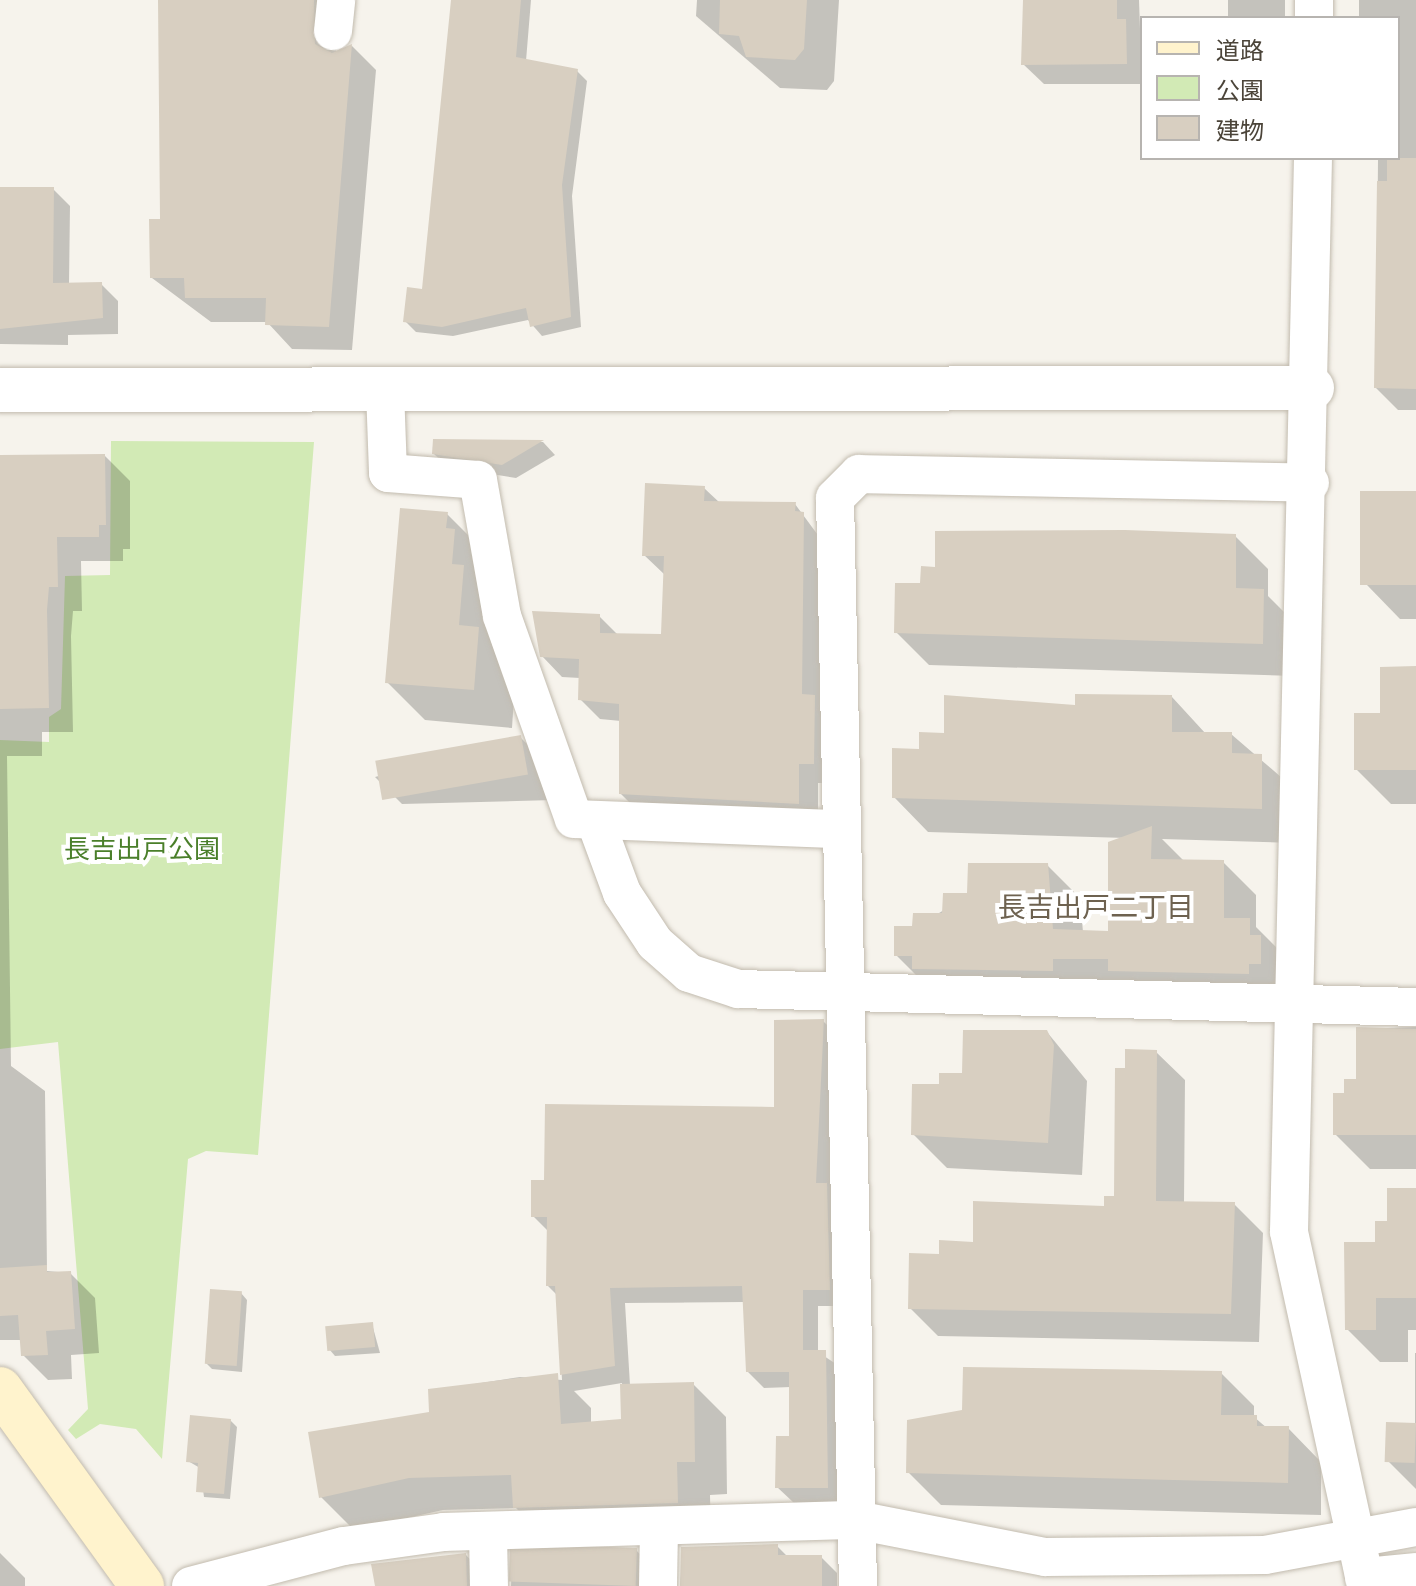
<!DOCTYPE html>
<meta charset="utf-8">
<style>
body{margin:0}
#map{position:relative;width:1416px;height:1586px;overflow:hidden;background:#f6f3ec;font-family:Quicksand,"Noto Sans JP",sans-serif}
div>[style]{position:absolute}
.green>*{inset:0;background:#d2eab5}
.shadow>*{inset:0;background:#0003;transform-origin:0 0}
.building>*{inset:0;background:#d8cfc1;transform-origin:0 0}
.roads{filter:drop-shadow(0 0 2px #c2bbae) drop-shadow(0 0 2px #c2bbae)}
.minor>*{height:38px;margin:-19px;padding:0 19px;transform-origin:19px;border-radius:19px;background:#fff}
.tertiary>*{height:44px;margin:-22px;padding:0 22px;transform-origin:22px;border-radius:22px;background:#fff}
.secondary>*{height:44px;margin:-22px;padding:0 22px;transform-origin:22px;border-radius:22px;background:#fff3cd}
span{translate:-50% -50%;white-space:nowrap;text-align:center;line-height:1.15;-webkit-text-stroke:8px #fff;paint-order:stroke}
.park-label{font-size:26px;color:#4a7f2a}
.neighbourhood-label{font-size:28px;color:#6e6250}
.legend{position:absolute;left:1140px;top:16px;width:260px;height:144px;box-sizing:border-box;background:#fff;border:2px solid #b7b4b0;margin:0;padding:10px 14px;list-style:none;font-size:24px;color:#4b4439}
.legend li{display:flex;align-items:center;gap:16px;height:40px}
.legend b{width:40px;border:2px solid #b7b4b0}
</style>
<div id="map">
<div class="green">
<i style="clip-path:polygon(111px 441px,314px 442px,258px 1155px,206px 1151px,188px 1159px,162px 1459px,136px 1429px,100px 1424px,76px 1439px,68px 1430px,88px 1409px,58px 1042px,0 1049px,0 740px,49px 742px,49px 717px,61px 709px,65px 576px,110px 575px)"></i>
</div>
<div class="shadow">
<i style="clip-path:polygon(160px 0,337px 0,336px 52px,352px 46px,376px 70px,352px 350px,292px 349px,267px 322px,211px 322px,152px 278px,162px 221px)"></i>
<i style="clip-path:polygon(453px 0,531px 0,526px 61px,577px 71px,587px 81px,572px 196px,581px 327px,542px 336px,528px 320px,453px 336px,416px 332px,406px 322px,424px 291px)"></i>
<i style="clip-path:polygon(697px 0,839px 0,834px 81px,827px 90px,780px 88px,696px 16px)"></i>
<i style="clip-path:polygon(1024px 0,1139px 0,1142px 84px,1044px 84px,1023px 64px)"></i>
<i style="left:1228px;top:0;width:57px;height:19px"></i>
<i style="clip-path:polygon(1359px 0,1416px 0,1416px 410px,1398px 410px,1376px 388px,1378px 158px,1398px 158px,1398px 18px,1359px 18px)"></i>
<i style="clip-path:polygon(0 189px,53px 189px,70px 206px,69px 285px,101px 284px,118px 301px,118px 334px,68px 335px,68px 345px,0 344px)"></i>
<i style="clip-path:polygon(435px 441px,543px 442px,555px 455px,516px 478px,448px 467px,434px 454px)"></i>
<i style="clip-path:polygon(105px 456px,130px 481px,130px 549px,123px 549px,123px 561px,81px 561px,82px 611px,73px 611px,71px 636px,73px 732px,42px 732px,42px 756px,7px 756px,11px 1066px,45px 1091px,47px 1271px,70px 1273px,95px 1298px,99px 1353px,71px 1355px,72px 1379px,48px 1380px,23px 1355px,22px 1340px,0 1340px,0 458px)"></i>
<i style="clip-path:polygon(704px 488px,720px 503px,795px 504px,826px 546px,833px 783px,818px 783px,818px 823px,641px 814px,621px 794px,621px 721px,600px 719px,580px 699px,580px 678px,562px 677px,542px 656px,599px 616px,618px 635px,662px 636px,665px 575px,644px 555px)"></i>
<i style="clip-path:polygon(1416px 493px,1416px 619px,1400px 619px,1366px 584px)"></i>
<i style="clip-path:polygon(447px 514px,485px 552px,516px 667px,512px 728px,425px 720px,387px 682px)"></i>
<i style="clip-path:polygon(1235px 536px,1268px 569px,1268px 596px,1296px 624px,1295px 676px,929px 665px,896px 632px,937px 569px)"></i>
<i style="clip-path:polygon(1416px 668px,1416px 804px,1391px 804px,1356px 769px,1382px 715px)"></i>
<i style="clip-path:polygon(1172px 697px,1206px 734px,1231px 734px,1296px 790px,1295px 843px,1162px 839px,1185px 862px,1223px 862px,1256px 895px,1256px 927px,1282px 953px,1293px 996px,929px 988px,896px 955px,914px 928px,969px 895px,1047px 865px,1080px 898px,1083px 932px,1110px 933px,1126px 838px,928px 832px,894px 797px,920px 751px,946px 735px,1077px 707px)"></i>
<i style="clip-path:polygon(520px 737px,547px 764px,554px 800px,402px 804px,375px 777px)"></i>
<i style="clip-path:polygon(evenodd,823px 1021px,839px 1037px,845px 1306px,818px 1306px,818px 1352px,842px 1368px,844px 1504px,794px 1503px,777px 1487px,791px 1438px,791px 1387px,764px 1388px,748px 1372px,745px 1302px,625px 1303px,630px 1385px,693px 1384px,726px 1417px,727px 1494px,710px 1495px,711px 1536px,548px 1540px,516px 1508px,443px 1510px,354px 1530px,321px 1497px,431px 1413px,430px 1391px,520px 1377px,562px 1380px,557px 1295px,548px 1286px,549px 1232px,533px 1216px,545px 1182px,776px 1109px,823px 1021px,622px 1383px,623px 1420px,591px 1423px,591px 1408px,574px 1391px,622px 1383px)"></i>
<i style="clip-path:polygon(1416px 1027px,1416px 1169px,1370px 1169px,1335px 1134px,1346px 1095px,1358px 1081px,1358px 1029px)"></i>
<i style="clip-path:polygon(1047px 1032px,1087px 1081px,1082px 1175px,947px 1168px,913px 1134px,941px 1086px)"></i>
<i style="clip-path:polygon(1156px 1052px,1185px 1080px,1184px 1204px,1234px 1204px,1263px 1233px,1259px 1342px,938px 1336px,910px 1308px,941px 1256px,1106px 1208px,1116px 1198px,1127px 1070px)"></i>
<i style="clip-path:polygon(1416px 1190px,1416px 1330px,1408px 1330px,1408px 1362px,1380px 1362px,1347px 1329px,1377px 1244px)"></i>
<i style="clip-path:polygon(241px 1293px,247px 1300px,242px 1372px,212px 1369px,206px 1363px)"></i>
<i style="clip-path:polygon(372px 1324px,380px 1353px,335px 1356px,329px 1349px)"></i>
<i style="clip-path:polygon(1415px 1353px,1416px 1353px,1416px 1489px,1388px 1461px,1415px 1424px)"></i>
<i style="clip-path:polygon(1221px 1373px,1254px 1406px,1254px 1417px,1267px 1428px,1288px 1428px,1321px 1462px,1321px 1515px,941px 1505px,908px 1472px)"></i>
<i style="clip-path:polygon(230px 1420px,237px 1427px,230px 1499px,204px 1497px,200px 1468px,188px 1461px)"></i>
<i style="clip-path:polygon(777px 1546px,788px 1557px,821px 1557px,837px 1573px,837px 1586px,680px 1586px,683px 1549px)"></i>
<i style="clip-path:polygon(636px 1550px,652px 1567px,653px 1586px,511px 1586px,512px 1554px)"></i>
<i style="clip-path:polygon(0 1553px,25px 1578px,25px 1586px,0 1586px)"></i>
<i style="clip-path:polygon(466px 1555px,482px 1572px,483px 1586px,377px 1586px)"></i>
</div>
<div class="building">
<i style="clip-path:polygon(158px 0,314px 0,315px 44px,332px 53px,352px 44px,329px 327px,265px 325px,266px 298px,185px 298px,184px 278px,150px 278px,149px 219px,160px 219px)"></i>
<i style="clip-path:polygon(451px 0,521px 0,516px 57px,578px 69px,562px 185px,571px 317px,530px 327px,526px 308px,442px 327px,403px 322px,407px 287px,422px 289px)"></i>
<i style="clip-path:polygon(720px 0,807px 0,804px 49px,795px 60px,746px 57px,739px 36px,719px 34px)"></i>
<i style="clip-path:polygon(1023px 0,1117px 0,1117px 19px,1126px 19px,1127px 64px,1021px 65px)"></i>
<i style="clip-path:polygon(1387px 158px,1416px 158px,1416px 389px,1374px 388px,1377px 181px,1387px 181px)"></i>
<i style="clip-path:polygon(0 187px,54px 187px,53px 283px,102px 282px,103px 318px,0 329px)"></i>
<i style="clip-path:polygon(433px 439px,544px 440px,502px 465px,432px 454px)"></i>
<i style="clip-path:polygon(105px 454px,106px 525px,99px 525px,99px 537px,57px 537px,58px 587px,49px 587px,47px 610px,49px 708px,0 709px,0 455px)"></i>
<i style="clip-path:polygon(645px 483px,705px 486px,704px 501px,796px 502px,795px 511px,804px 512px,802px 694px,815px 695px,814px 764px,799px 764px,799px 804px,619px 794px,619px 704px,578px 700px,579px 659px,540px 657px,532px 611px,600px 614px,600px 633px,661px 634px,664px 556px,642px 556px)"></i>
<i style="left:1360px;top:491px;width:56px;height:94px"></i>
<i style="clip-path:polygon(400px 508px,448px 512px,446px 528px,455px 529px,452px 564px,464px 565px,459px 625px,479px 627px,474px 690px,385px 683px)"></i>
<i style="clip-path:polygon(1125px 530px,1236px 534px,1236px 588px,1264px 589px,1263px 644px,894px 633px,895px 583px,920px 583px,921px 566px,935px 567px,935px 531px)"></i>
<i style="clip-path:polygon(1416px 666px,1416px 770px,1354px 770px,1354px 713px,1380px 713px,1380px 667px)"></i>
<i style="clip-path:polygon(1075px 694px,1172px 695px,1172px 732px,1232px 732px,1232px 753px,1262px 754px,1262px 809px,892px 798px,892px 748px,919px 749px,919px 732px,944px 733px,944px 695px,1075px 705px)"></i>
<i style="left:521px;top:735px;width:40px;height:148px;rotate:80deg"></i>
<i style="clip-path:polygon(1152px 826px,1151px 859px,1224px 860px,1224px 918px,1250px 918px,1250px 935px,1261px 935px,1261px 964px,1249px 964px,1249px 974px,1108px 971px,1108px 959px,1053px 959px,1053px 971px,912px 969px,912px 956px,894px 956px,894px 926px,912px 926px,913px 913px,942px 913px,943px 893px,967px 893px,968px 863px,1048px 863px,1053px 929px,1108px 931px,1108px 842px)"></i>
<i style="clip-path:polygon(824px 1019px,816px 1183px,827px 1183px,830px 1290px,803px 1290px,803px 1350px,826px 1350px,828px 1488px,775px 1488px,776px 1436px,789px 1436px,789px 1372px,746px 1372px,742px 1286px,610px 1288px,615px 1366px,560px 1375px,555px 1286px,546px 1286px,547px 1217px,531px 1217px,531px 1180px,544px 1180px,545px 1104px,774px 1107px,774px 1020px)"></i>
<i style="clip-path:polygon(1356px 1027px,1416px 1029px,1416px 1135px,1333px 1135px,1333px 1093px,1344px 1093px,1344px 1079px,1356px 1079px)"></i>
<i style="clip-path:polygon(963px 1030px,1047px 1030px,1054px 1045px,1048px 1143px,911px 1135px,912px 1084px,939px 1084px,939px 1073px,962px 1073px)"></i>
<i style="clip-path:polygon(1125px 1049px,1157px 1050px,1156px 1201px,1235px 1202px,1231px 1314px,908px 1309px,909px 1253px,939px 1254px,939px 1240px,973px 1242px,973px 1201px,1104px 1206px,1104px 1196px,1114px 1196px,1115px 1068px,1125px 1068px)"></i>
<i style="clip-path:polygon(1387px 1188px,1416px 1188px,1416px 1298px,1376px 1298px,1376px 1330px,1345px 1330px,1344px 1242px,1375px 1242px,1375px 1221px,1387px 1221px)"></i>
<i style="clip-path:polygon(47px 1265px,47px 1272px,71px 1271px,75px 1329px,46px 1331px,48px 1355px,21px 1356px,18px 1315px,0 1316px,0 1268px)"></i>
<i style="left:210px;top:1289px;width:32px;height:75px;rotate:4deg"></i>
<i style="left:373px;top:1322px;width:25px;height:48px;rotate:85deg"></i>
<i style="clip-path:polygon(963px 1367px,1222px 1371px,1221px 1415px,1257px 1415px,1257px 1426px,1289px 1426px,1288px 1483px,906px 1473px,907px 1420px,962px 1410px)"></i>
<i style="clip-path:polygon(558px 1373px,561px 1424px,621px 1419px,620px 1384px,694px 1382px,695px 1462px,677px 1462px,678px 1503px,513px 1508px,511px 1475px,409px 1478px,319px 1498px,308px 1432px,429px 1412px,428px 1389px)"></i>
<i style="clip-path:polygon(190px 1415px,231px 1419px,224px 1494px,196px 1492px,198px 1463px,186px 1462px)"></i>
<i style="left:1386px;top:1422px;width:30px;height:40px;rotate:2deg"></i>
<i style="clip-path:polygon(778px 1544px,778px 1555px,822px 1555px,822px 1586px,680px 1586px,681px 1547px)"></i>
<i style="left:637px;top:1548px;width:38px;height:127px;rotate:92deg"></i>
<i style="clip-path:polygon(466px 1553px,467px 1586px,375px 1586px,371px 1564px)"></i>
</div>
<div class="roads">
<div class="minor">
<i style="left:1314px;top:18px;width:18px;rotate:-90deg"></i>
<i style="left:333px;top:31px;width:31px;rotate:-84deg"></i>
<i style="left:1313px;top:158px;width:1074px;rotate:91.28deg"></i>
<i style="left:1289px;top:1232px;width:362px;rotate:77.7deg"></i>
<i style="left:385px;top:390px;width:83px;rotate:87.9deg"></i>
<i style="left:388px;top:473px;width:90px;rotate:4.4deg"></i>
<i style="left:478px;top:480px;width:138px;rotate:80deg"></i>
<i style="left:502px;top:616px;width:215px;rotate:70.5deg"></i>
<i style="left:574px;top:819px;width:266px;rotate:2.2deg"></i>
<i style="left:595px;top:820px;width:78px;rotate:69.7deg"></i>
<i style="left:622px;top:893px;width:60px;rotate:56.6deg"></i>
<i style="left:655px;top:943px;width:45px;rotate:41.4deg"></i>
<i style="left:689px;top:973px;width:52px;rotate:18.1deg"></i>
<i style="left:738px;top:989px;width:678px;rotate:1.52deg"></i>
<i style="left:488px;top:1531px;width:55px;rotate:89deg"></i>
<i style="left:1364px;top:1577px;width:52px;rotate:-5.5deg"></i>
<i style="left:191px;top:1586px;width:158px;rotate:-14.7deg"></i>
<i style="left:344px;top:1546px;width:101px;rotate:-8deg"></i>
<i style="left:444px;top:1532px;width:412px;rotate:-1.7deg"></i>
<i style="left:856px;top:1520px;width:193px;rotate:11.1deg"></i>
<i style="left:1045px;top:1557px;width:220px;rotate:-0.5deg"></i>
<i style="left:1265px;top:1555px;width:154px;rotate:-10.5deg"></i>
<i style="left:658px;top:1586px;width:60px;rotate:-89deg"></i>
<i style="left:858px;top:1586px;width:1088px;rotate:-91.21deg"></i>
<i style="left:835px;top:498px;width:34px;rotate:-45deg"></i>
<i style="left:859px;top:474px;width:451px;rotate:1.1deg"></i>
</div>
<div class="tertiary">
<i style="left:0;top:390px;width:1312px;rotate:-0.09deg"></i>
</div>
<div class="secondary">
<i style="left:0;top:1389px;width:243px;rotate:54.2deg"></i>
</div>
</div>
<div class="park-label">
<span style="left:142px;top:849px">長吉出戸公園</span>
</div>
<div class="neighbourhood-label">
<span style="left:1096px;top:907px">長吉出戸二丁目</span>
</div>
<ul class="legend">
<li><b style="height:10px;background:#fff3cd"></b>道路</li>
<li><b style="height:22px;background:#d2eab5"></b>公園</li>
<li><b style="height:22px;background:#d8cfc1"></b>建物</li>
</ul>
</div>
